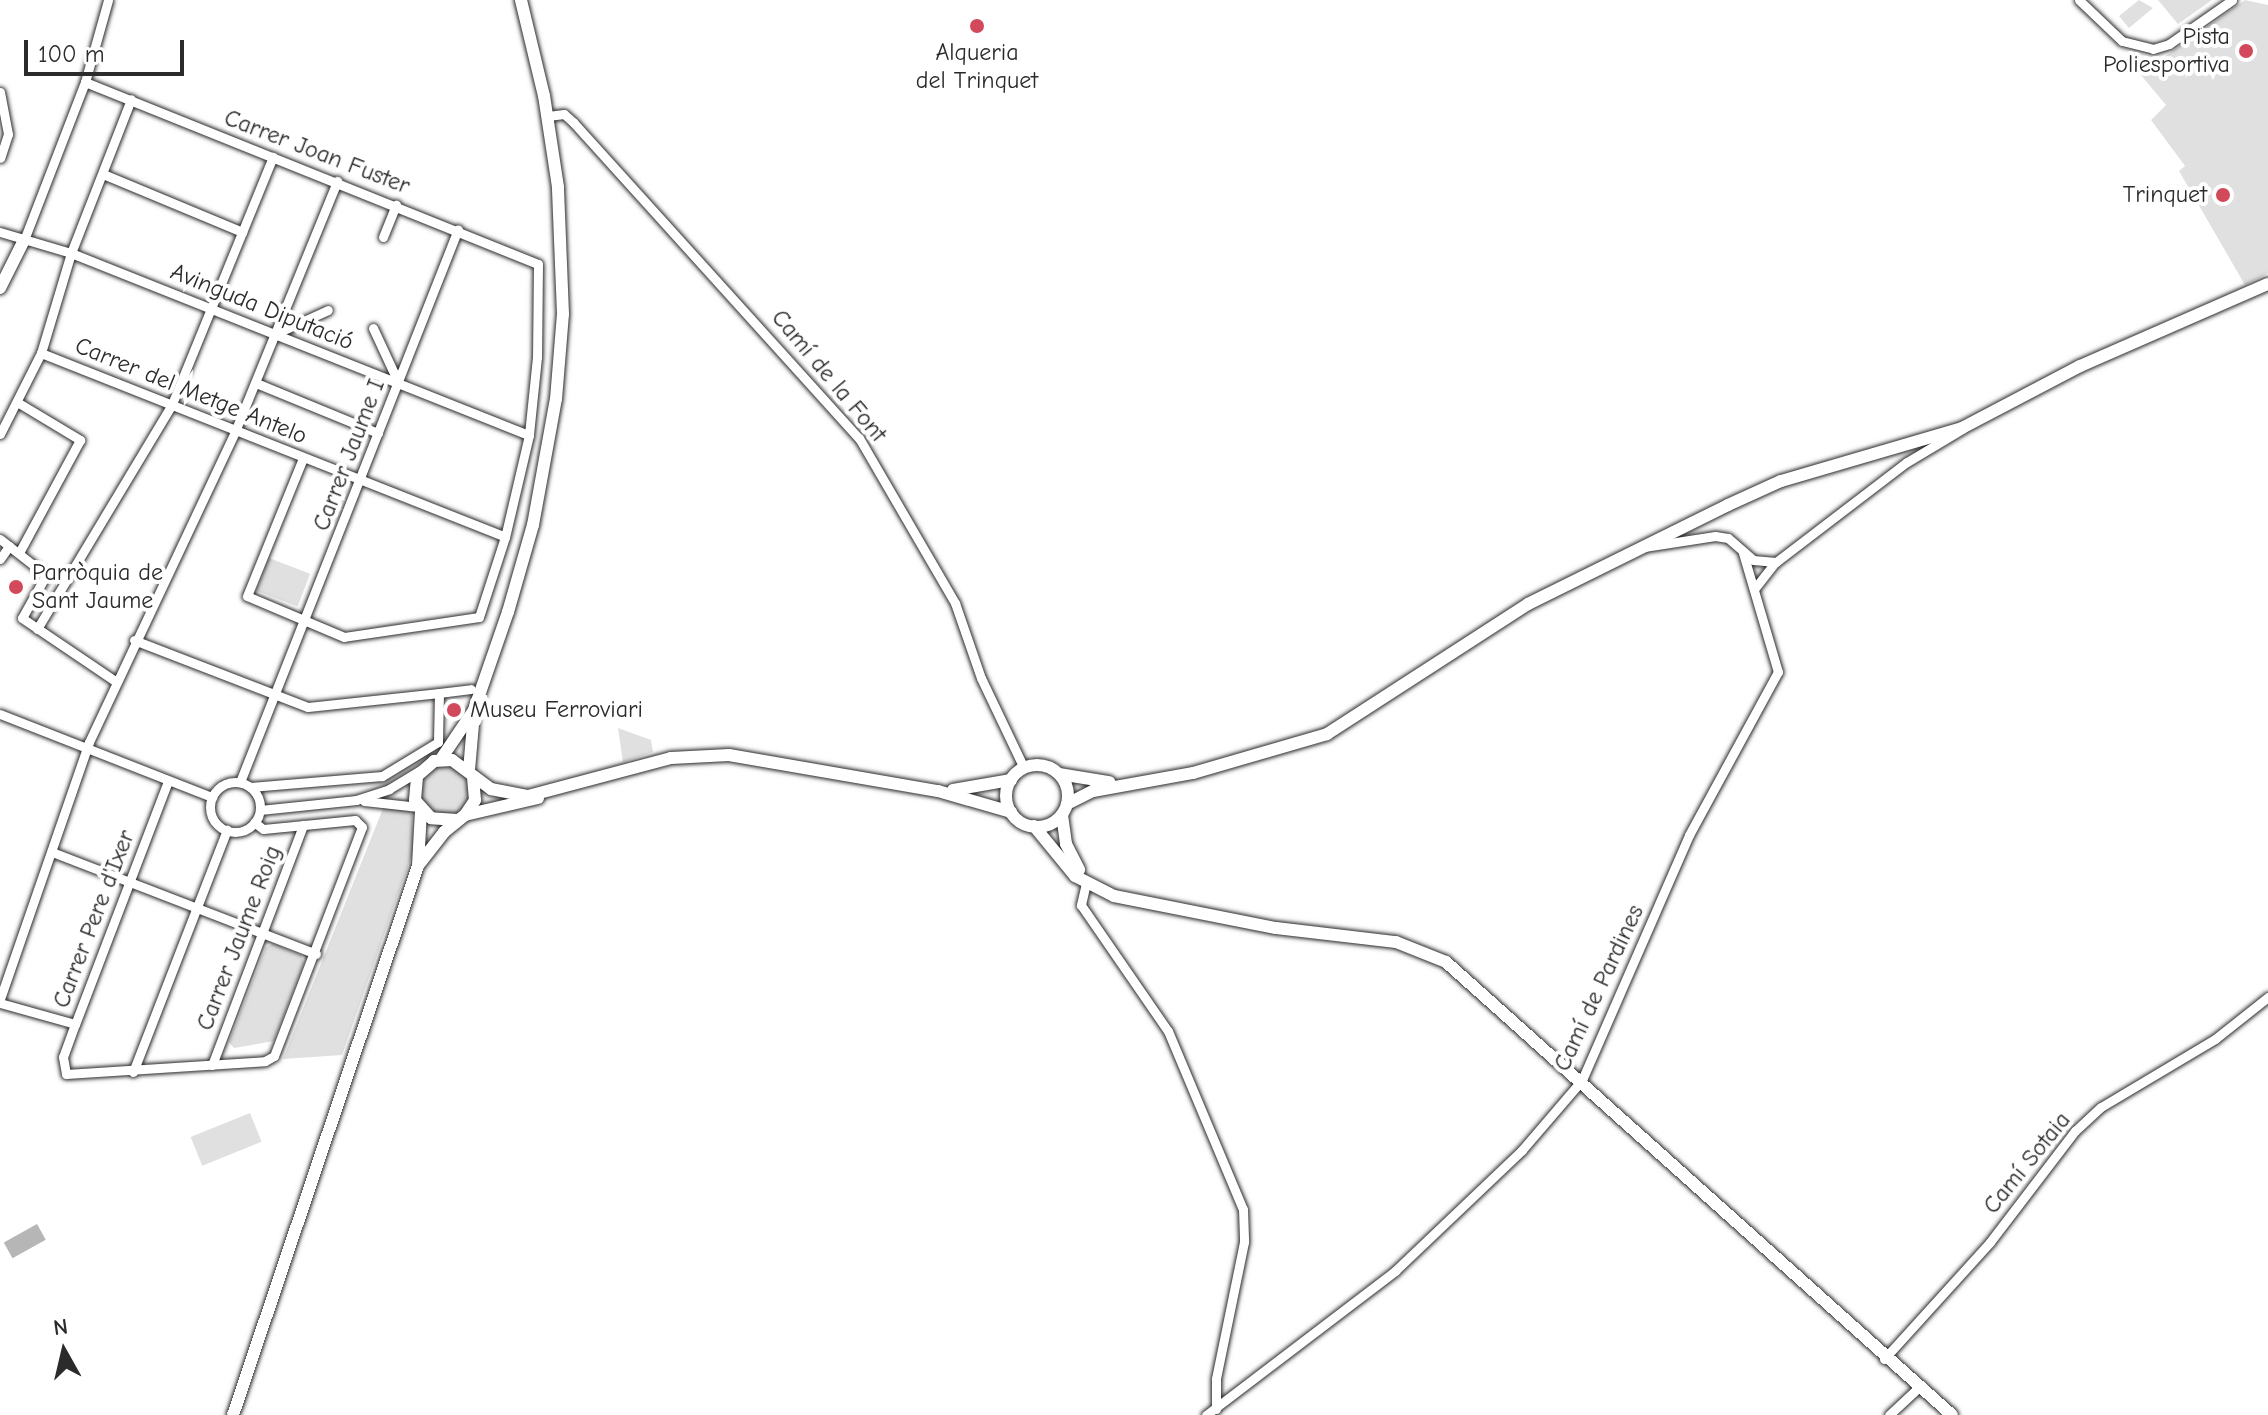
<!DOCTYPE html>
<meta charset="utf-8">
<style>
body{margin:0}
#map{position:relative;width:2268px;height:1415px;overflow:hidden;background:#fff;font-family:"Comic Neue",sans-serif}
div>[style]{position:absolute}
.green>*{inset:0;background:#e0e0e0;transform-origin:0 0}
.round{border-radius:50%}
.water>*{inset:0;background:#b6b6b6;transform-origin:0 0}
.roads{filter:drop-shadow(0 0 2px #2b2b2b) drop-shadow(0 0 2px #2b2b2b)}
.street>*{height:9px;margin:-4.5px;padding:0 4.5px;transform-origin:4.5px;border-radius:4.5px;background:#fff}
.street>.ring{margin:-4.5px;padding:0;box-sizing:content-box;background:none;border:9px solid #fff;border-radius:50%}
.secondary>*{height:12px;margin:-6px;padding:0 6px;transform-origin:6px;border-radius:6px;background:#fff}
.secondary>.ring{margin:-6px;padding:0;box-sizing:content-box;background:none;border:12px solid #fff;border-radius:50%}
.dots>*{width:22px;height:22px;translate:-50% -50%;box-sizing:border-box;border:4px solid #fff;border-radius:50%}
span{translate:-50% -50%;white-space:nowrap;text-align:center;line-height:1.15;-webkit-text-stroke:8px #fff;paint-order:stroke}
.poi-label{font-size:24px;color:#2b2b2b}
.right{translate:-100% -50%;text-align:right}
.left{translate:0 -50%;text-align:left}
.street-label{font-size:24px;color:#2b2b2b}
.north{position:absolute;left:24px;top:1311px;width:80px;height:80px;-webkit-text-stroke:6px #fff;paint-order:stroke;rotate:352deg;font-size:22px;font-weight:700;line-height:32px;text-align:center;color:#2b2b2b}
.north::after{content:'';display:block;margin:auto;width:28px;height:36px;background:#2b2b2b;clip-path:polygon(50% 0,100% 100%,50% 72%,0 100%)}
.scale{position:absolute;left:24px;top:40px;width:160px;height:36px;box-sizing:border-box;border:4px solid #2b2b2b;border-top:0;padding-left:10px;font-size:24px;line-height:28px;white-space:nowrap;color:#2b2b2b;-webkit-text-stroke:6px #fff;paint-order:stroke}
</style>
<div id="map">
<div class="green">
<i style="clip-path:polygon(2139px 0,2153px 8px,2129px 28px,2119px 16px)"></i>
<i style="clip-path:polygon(2158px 0,2212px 0,2178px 24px)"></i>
<i style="clip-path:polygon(2245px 0,2268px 5px,2268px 273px,2245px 285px,2179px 171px,2185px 166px,2151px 120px,2166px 105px,2140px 74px)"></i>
<i style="left:269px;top:558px;width:44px;height:35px;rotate:21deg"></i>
<i style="clip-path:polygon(618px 728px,651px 740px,653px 752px,623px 762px)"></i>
<i class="round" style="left:420px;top:766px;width:50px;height:50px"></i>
<i style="clip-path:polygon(384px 806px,407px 809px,412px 815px,413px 852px,342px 1055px,283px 1059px)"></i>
<i style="clip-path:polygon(273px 944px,301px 955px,304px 963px,274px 1041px,234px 1048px,229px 1042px,266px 947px)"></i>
<i style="left:250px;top:1113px;width:31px;height:64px;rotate:68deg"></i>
</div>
<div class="water">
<i style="left:37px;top:1224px;width:18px;height:38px;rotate:61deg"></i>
</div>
<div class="roads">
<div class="street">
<i style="left:2079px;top:0;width:59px;rotate:43.6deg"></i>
<i style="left:2122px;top:41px;width:32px;rotate:14deg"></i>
<i style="left:2153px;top:49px;width:17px;rotate:-17deg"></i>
<i style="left:2169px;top:44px;width:77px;rotate:-34.9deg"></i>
<i style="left:85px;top:82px;width:488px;rotate:21.9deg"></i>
<i style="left:538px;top:264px;width:93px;rotate:90.6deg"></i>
<i style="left:537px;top:357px;width:78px;rotate:95.9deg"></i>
<i style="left:529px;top:435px;width:105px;rotate:103.2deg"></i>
<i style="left:505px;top:537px;width:84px;rotate:108deg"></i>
<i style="left:479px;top:617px;width:136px;rotate:171.6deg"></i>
<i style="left:344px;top:637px;width:105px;rotate:-157.1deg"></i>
<i style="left:247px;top:596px;width:149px;rotate:-67.9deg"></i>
<i style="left:0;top:92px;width:43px;rotate:79.2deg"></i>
<i style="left:8px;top:134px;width:25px;rotate:108deg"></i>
<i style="left:548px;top:116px;width:16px;rotate:-7deg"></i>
<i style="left:564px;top:114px;width:13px;rotate:42deg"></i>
<i style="left:574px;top:123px;width:425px;rotate:47.9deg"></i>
<i style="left:859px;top:438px;width:191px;rotate:59.8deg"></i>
<i style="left:955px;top:603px;width:79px;rotate:70.9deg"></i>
<i style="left:981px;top:678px;width:100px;rotate:64.5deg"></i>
<i style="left:103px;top:174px;width:151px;rotate:22.6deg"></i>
<i style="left:0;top:232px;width:74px;rotate:16.5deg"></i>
<i style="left:71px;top:253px;width:493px;rotate:21.7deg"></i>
<i style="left:383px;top:237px;width:35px;rotate:-68deg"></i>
<i style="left:24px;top:240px;width:169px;rotate:-68.9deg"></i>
<i style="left:85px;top:82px;width:85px;rotate:-74.3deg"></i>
<i style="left:373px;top:328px;width:62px;rotate:65.1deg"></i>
<i style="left:275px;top:334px;width:58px;rotate:-24.4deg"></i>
<i style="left:41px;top:353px;width:499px;rotate:21.6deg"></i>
<i style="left:256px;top:383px;width:132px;rotate:22.3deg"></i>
<i style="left:17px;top:402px;width:74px;rotate:31.1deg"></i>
<i style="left:80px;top:440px;width:128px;rotate:118.4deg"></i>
<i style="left:0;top:434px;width:91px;rotate:-63.2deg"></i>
<i style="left:41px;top:353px;width:104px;rotate:-73.3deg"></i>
<i style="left:71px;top:253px;width:165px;rotate:-68.7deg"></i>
<i style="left:0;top:539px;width:58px;rotate:38deg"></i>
<i style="left:46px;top:575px;width:49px;rotate:119.2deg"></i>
<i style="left:22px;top:618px;width:112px;rotate:34.1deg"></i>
<i style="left:1644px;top:547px;width:72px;rotate:-8.8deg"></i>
<i style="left:1715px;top:536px;width:13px;rotate:9deg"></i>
<i style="left:1728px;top:538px;width:33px;rotate:41deg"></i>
<i style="left:1753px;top:560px;width:23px;rotate:5deg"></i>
<i style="left:1776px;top:562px;width:165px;rotate:-37.4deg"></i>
<i style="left:1907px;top:462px;width:61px;rotate:-30.8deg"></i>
<i style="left:0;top:559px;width:16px;rotate:-55deg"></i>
<i style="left:1755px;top:588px;width:33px;rotate:-52deg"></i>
<i style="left:37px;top:629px;width:262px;rotate:-59deg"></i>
<i style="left:172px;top:404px;width:267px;rotate:-67.8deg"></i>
<i style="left:134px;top:640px;width:186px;rotate:21.1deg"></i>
<i style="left:308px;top:707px;width:132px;rotate:-6.1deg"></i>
<i style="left:439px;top:693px;width:49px;rotate:91.2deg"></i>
<i style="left:438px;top:742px;width:66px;rotate:148.7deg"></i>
<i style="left:382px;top:776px;width:132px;rotate:175.2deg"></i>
<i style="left:439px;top:693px;width:32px;rotate:-7deg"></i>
<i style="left:0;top:714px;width:228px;rotate:21.4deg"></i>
<i style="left:168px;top:781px;width:260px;rotate:110.9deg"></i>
<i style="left:75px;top:1024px;width:35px;rotate:110deg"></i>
<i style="left:63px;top:1057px;width:17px;rotate:80deg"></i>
<i style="left:66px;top:1074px;width:199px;rotate:-3.7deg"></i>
<i style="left:265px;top:1061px;width:10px;rotate:-29deg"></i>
<i style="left:274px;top:1056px;width:245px;rotate:-69deg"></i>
<i style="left:362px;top:827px;width:10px;rotate:-135deg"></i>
<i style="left:355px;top:820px;width:92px;rotate:174.4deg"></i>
<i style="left:263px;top:829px;width:11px;rotate:-142deg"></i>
<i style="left:240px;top:782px;width:594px;rotate:-68.48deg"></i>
<i class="ring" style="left:210px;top:782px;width:41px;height:41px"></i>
<i style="left:364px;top:801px;width:55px;rotate:6.2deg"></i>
<i style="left:260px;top:810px;width:97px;rotate:-5.9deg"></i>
<i style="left:356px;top:800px;width:35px;rotate:-18deg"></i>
<i style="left:389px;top:789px;width:37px;rotate:-31deg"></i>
<i style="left:52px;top:852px;width:283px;rotate:21.1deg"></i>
<i style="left:1086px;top:883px;width:23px;rotate:103deg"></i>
<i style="left:1081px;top:905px;width:153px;rotate:55.4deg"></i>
<i style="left:1168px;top:1031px;width:193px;rotate:67.2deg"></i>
<i style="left:1243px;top:1209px;width:33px;rotate:88deg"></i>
<i style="left:1244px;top:1242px;width:140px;rotate:101.6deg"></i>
<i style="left:1216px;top:1379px;width:30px;rotate:90deg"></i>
<i style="left:0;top:999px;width:272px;rotate:-70.9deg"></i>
<i style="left:89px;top:742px;width:346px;rotate:-64.8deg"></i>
<i style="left:236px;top:429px;width:268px;rotate:-67.8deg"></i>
<i style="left:0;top:1003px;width:78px;rotate:15.6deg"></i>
<i style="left:212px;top:1065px;width:257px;rotate:-69.2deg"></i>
<i style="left:133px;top:1072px;width:260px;rotate:-68.8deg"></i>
<i style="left:1884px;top:1359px;width:158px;rotate:-47.8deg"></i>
<i style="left:1990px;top:1242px;width:140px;rotate:-52.6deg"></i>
<i style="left:2075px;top:1131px;width:35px;rotate:-43deg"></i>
<i style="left:2101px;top:1107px;width:133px;rotate:-30.8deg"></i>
<i style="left:2215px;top:1039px;width:68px;rotate:-38.4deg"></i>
<i style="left:1206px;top:1415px;width:238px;rotate:-37.3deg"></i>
<i style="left:1395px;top:1271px;width:175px;rotate:-43.6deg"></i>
<i style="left:1522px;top:1150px;width:92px;rotate:-49.4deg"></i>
<i style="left:1582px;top:1080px;width:267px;rotate:-66.4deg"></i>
<i style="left:1689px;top:835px;width:186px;rotate:-61.4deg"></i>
<i style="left:1778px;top:672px;width:124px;rotate:-106.4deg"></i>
<i style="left:1889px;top:1415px;width:38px;rotate:-43deg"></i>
</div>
<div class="secondary">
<i style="left:0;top:288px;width:54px;rotate:-63.4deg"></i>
<i style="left:441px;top:759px;width:59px;rotate:-56deg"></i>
<i style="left:474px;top:710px;width:104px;rotate:-70.9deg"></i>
<i style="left:508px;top:612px;width:91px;rotate:-74deg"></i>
<i style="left:533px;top:525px;width:128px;rotate:-79.7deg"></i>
<i style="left:556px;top:399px;width:85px;rotate:-85.3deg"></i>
<i style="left:563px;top:314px;width:127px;rotate:-92.3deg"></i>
<i style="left:558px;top:187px;width:92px;rotate:-98.7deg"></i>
<i style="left:544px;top:96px;width:99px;rotate:-103.5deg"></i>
<i class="ring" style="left:1006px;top:765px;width:50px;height:50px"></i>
<i style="left:469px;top:770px;width:57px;rotate:-85deg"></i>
<i style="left:1059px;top:774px;width:51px;rotate:9.1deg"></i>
<i style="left:953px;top:790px;width:59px;rotate:-9.8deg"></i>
<i style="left:1067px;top:804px;width:29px;rotate:-27deg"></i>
<i style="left:1093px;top:791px;width:102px;rotate:-10.2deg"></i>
<i style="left:1193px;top:773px;width:140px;rotate:-16.2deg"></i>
<i style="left:1327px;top:734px;width:239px;rotate:-32.9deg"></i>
<i style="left:1528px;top:604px;width:223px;rotate:-26.3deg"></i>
<i style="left:1728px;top:505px;width:58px;rotate:-24.4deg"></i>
<i style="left:1781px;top:481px;width:189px;rotate:-16.3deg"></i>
<i style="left:1962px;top:428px;width:133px;rotate:-27.7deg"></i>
<i style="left:2080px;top:366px;width:205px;rotate:-23.6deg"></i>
<i style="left:465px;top:815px;width:18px;rotate:-56deg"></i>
<i style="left:475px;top:800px;width:23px;rotate:-95deg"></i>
<i style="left:1062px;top:815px;width:29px;rotate:82deg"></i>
<i style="left:1066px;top:844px;width:29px;rotate:63deg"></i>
<i style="left:457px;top:820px;width:26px;rotate:-176deg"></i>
<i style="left:431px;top:818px;width:24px;rotate:-132deg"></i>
<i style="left:415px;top:800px;width:24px;rotate:-85deg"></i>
<i style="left:417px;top:776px;width:23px;rotate:-41deg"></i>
<i style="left:434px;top:761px;width:18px;rotate:-3deg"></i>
<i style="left:452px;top:760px;width:49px;rotate:36.6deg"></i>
<i style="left:491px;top:789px;width:38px;rotate:11deg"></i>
<i style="left:528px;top:796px;width:148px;rotate:-14.9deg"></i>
<i style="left:671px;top:758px;width:58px;rotate:-3deg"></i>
<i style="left:729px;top:755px;width:212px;rotate:9.8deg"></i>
<i style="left:938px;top:791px;width:76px;rotate:16deg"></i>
<i style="left:1034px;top:826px;width:65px;rotate:50.6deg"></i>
<i style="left:1075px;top:876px;width:44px;rotate:27.1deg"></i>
<i style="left:1114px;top:896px;width:165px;rotate:11.2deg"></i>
<i style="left:1276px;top:928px;width:121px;rotate:6.7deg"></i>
<i style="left:1396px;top:942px;width:54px;rotate:21.8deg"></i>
<i style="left:1446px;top:962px;width:679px;rotate:41.84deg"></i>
<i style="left:420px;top:863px;width:39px;rotate:-52deg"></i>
<i style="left:444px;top:832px;width:27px;rotate:-39deg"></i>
<i style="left:465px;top:815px;width:75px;rotate:-13.1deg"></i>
<i style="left:233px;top:1415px;width:579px;rotate:-71.38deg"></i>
<i style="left:418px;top:866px;width:56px;rotate:-86.9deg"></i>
</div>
</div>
<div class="dots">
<i style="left:977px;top:26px;background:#d1495b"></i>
<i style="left:2246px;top:51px;background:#d1495b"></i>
<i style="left:2223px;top:195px;background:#d1495b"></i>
<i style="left:16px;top:587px;background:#d1495b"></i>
<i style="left:454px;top:710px;background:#d1495b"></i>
</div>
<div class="poi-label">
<span class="right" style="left:2230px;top:51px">Pista<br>Poliesportiva</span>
<span style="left:977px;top:67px">Alqueria<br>del Trinquet</span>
<span class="right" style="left:2207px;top:195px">Trinquet</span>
<span class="left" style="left:32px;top:587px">Parròquia de<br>Sant Jaume</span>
<span class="left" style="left:470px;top:710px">Museu Ferroviari</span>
</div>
<div class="street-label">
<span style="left:317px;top:152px;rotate:21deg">Carrer Joan Fuster</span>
<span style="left:262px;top:307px;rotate:22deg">Avinguda Diputació</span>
<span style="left:829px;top:376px;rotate:50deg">Camí de la Font</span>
<span style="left:191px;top:391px;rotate:22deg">Carrer del Metge Antelo</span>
<span style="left:349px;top:455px;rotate:-69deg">Carrer Jaume I</span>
<span style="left:94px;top:919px;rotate:-69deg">Carrer Pere d'Ixer</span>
<span style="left:239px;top:938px;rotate:-69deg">Carrer Jaume Roig</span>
<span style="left:1599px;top:988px;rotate:-65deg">Camí de Pardines</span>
<span style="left:2027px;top:1163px;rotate:-51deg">Camí Sotaia</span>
</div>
<div class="north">N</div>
<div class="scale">100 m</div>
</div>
